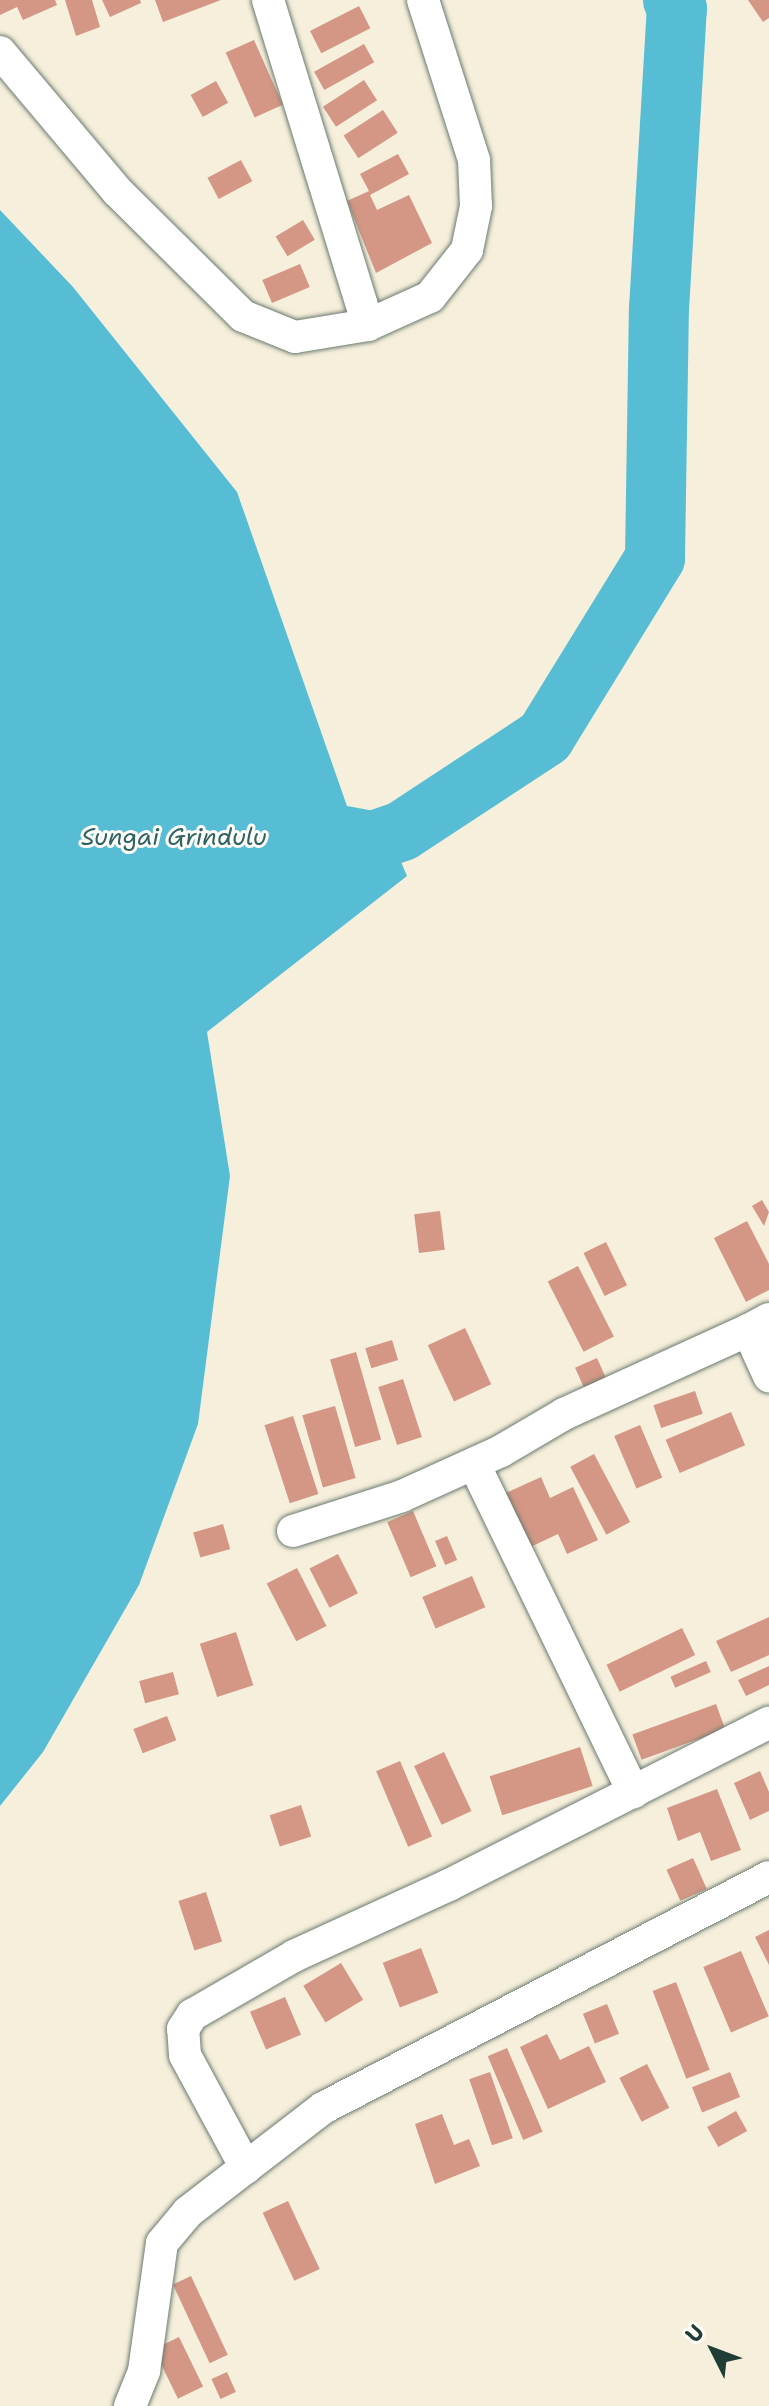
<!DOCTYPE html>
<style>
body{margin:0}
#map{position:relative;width:769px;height:2406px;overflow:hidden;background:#f6efdc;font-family:"Shantell Sans",sans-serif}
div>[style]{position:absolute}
.water>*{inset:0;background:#57bdd5}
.river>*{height:60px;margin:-30px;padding:0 30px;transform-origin:30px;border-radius:30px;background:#57bdd5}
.building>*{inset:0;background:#d49785;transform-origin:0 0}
.roads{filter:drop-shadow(0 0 2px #6a7b6f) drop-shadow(0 0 2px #6a7b6f)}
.street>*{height:32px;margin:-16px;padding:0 16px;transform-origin:16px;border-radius:16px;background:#fff}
span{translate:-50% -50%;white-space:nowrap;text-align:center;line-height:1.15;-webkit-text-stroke:6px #fdfcf7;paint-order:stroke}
.water-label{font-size:24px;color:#306364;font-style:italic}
.north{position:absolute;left:673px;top:2310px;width:80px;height:80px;-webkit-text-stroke:6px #fdfcf7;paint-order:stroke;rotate:312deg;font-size:22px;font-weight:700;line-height:32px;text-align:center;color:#1f3d34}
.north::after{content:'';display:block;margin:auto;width:28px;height:36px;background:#1f3d34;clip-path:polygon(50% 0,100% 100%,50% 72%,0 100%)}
</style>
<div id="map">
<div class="water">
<i style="clip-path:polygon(0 210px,73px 287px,237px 492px,347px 806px,380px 812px,407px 876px,207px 1032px,230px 1176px,198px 1424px,139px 1585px,43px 1752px,0 1806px)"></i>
</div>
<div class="river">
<i style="left:312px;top:862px;width:95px;rotate:-19deg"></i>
<i style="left:402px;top:831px;width:171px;rotate:-33.3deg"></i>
<i style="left:545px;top:737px;width:210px;rotate:-58.4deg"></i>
<i style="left:655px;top:558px;width:249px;rotate:-89.1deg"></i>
<i style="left:659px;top:309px;width:301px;rotate:-86.6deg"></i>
<i style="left:677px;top:9px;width:10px;rotate:-114deg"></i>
</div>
<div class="building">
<i style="clip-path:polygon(0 0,55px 0,57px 5px,23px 20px,17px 7px,0 15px)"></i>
<i style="clip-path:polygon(65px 0,92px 0,100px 27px,76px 36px)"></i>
<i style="clip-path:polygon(102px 0,140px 0,141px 3px,110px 17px)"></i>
<i style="clip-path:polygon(155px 0,221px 0,163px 22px)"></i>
<i style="clip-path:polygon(748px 0,769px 0,769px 18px,763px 22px)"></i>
<i style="left:359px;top:6px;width:25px;height:55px;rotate:63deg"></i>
<i style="left:254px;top:40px;width:71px;height:31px;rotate:66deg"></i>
<i style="left:364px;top:44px;width:21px;height:57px;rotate:61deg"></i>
<i style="left:364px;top:80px;width:24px;height:49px;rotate:57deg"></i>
<i style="left:216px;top:81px;width:25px;height:29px;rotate:61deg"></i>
<i style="left:383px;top:110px;width:27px;height:47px;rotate:57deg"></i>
<i style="clip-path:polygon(398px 154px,409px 174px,370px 195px,377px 210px,409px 195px,432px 243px,376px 273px,347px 201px,369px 191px,360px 174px)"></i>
<i style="left:241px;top:160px;width:24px;height:38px;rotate:62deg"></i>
<i style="left:303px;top:220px;width:23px;height:32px;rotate:59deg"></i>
<i style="left:300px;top:264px;width:25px;height:41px;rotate:67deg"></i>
<i style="clip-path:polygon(762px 1200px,769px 1212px,764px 1226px,752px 1206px)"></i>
<i style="left:440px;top:1211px;width:39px;height:26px;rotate:83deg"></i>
<i style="clip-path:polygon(747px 1221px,769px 1264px,769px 1290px,746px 1302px,714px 1238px)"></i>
<i style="left:606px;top:1242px;width:48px;height:25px;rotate:64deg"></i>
<i style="left:578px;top:1266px;width:79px;height:34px;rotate:63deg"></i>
<i style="left:465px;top:1328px;width:62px;height:41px;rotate:65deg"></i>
<i style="left:392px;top:1340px;width:21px;height:28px;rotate:73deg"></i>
<i style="left:356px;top:1352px;width:91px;height:27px;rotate:74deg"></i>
<i style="left:597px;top:1358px;width:32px;height:24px;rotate:66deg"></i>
<i style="left:403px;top:1379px;width:61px;height:26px;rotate:72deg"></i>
<i style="left:695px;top:1391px;width:24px;height:44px;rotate:71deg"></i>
<i style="left:335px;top:1406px;width:75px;height:34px;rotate:74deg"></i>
<i style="left:731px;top:1412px;width:36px;height:71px;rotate:67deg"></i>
<i style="left:293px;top:1416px;width:82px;height:30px;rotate:72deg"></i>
<i style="left:640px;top:1425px;width:57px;height:28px;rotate:67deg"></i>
<i style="left:594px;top:1454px;width:77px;height:27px;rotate:62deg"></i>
<i style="clip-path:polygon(541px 1477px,550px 1498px,573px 1487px,598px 1540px,567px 1554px,558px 1534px,524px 1550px,499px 1496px)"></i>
<i style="left:413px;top:1511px;width:60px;height:28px;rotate:67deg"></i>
<i style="left:223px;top:1524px;width:26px;height:31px;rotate:74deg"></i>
<i style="left:447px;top:1536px;width:26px;height:13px;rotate:67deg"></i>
<i style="left:338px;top:1554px;width:44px;height:32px;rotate:63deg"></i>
<i style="left:297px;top:1568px;width:65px;height:34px;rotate:63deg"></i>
<i style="left:472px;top:1576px;width:34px;height:54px;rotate:67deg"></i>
<i style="clip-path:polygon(769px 1617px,769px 1655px,731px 1672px,716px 1641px)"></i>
<i style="left:682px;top:1628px;width:30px;height:84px;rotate:64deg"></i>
<i style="left:236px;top:1632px;width:56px;height:38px;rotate:72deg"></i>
<i style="left:706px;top:1661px;width:12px;height:39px;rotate:66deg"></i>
<i style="clip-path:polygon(769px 1666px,769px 1685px,746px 1696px,738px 1680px)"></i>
<i style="left:173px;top:1672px;width:23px;height:35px;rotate:75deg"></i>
<i style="left:716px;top:1704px;width:27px;height:89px;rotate:70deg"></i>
<i style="left:167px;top:1716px;width:26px;height:36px;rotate:69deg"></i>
<i style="left:580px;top:1747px;width:41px;height:95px;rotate:72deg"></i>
<i style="left:444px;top:1752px;width:65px;height:33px;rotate:65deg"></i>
<i style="left:400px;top:1761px;width:82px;height:26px;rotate:67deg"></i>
<i style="clip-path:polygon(760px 1771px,769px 1792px,769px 1811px,750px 1820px,734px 1783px)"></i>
<i style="clip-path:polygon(717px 1789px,741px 1850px,711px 1861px,700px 1832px,678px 1841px,667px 1808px)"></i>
<i style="left:301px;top:1805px;width:33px;height:33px;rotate:72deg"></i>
<i style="left:693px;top:1858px;width:34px;height:29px;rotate:66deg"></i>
<i style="left:206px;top:1892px;width:52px;height:29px;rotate:72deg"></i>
<i style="clip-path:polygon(769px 1930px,769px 1965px,755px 1937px)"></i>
<i style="left:421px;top:1948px;width:48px;height:41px;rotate:69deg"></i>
<i style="left:741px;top:1951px;width:71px;height:41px;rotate:67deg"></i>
<i style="left:341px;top:1963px;width:43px;height:44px;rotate:59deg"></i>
<i style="left:676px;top:1982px;width:94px;height:25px;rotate:69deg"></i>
<i style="left:285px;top:1997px;width:41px;height:38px;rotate:67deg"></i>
<i style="left:607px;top:2004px;width:32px;height:26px;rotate:68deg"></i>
<i style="clip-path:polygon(547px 2034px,560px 2060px,589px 2046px,606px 2082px,548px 2109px,520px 2047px)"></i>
<i style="left:507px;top:2048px;width:91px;height:21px;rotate:67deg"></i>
<i style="left:647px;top:2064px;width:49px;height:31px;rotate:63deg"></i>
<i style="left:490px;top:2072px;width:70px;height:22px;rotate:71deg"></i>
<i style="left:730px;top:2072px;width:27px;height:41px;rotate:68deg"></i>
<i style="left:736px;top:2111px;width:23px;height:33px;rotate:61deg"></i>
<i style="clip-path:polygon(442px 2114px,454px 2145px,469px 2139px,480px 2166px,435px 2184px,415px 2124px)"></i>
<i style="left:288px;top:2201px;width:75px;height:28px;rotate:65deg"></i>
<i style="left:191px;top:2276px;width:87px;height:20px;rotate:65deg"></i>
<i style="left:179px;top:2337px;width:55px;height:28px;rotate:64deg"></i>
<i style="left:227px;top:2372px;width:22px;height:17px;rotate:66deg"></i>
</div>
<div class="roads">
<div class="street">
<i style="left:268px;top:0;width:340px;rotate:72.9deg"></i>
<i style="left:0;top:52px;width:182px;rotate:49.9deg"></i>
<i style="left:117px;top:191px;width:177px;rotate:44.8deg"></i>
<i style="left:243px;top:316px;width:56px;rotate:22deg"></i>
<i style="left:295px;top:337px;width:74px;rotate:-9.3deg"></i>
<i style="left:368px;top:325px;width:68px;rotate:-24.3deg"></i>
<i style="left:430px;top:297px;width:60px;rotate:-51.8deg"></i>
<i style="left:467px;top:250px;width:45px;rotate:-78.4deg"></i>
<i style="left:476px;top:206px;width:46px;rotate:-92.5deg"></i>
<i style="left:474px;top:160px;width:168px;rotate:-107.7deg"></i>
<i style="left:769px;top:1319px;width:24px;rotate:152deg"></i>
<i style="left:748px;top:1330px;width:51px;rotate:65.5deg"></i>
<i style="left:474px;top:1464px;width:365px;rotate:64.1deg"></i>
<i style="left:293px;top:1531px;width:114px;rotate:-17.8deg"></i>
<i style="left:402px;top:1496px;width:109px;rotate:-24.4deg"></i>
<i style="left:501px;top:1451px;width:73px;rotate:-30.4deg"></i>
<i style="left:564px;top:1414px;width:202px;rotate:-24.5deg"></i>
<i style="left:246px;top:2168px;width:128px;rotate:-118.4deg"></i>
<i style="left:185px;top:2055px;width:26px;rotate:-94deg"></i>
<i style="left:183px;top:2029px;width:17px;rotate:-57deg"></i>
<i style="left:192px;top:2015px;width:118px;rotate:-30deg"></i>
<i style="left:294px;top:1956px;width:170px;rotate:-24.6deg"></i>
<i style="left:449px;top:1885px;width:359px;rotate:-26.9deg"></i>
<i style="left:130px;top:2406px;width:38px;rotate:-68deg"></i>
<i style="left:144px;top:2371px;width:129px;rotate:-82deg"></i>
<i style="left:162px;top:2243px;width:40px;rotate:-50deg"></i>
<i style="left:188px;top:2212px;width:170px;rotate:-37.6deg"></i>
<i style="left:323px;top:2108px;width:502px;rotate:-27.38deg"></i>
</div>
</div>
<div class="water-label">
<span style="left:174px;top:838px">Sungai Grindulu</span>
</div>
<div class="north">U</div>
</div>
